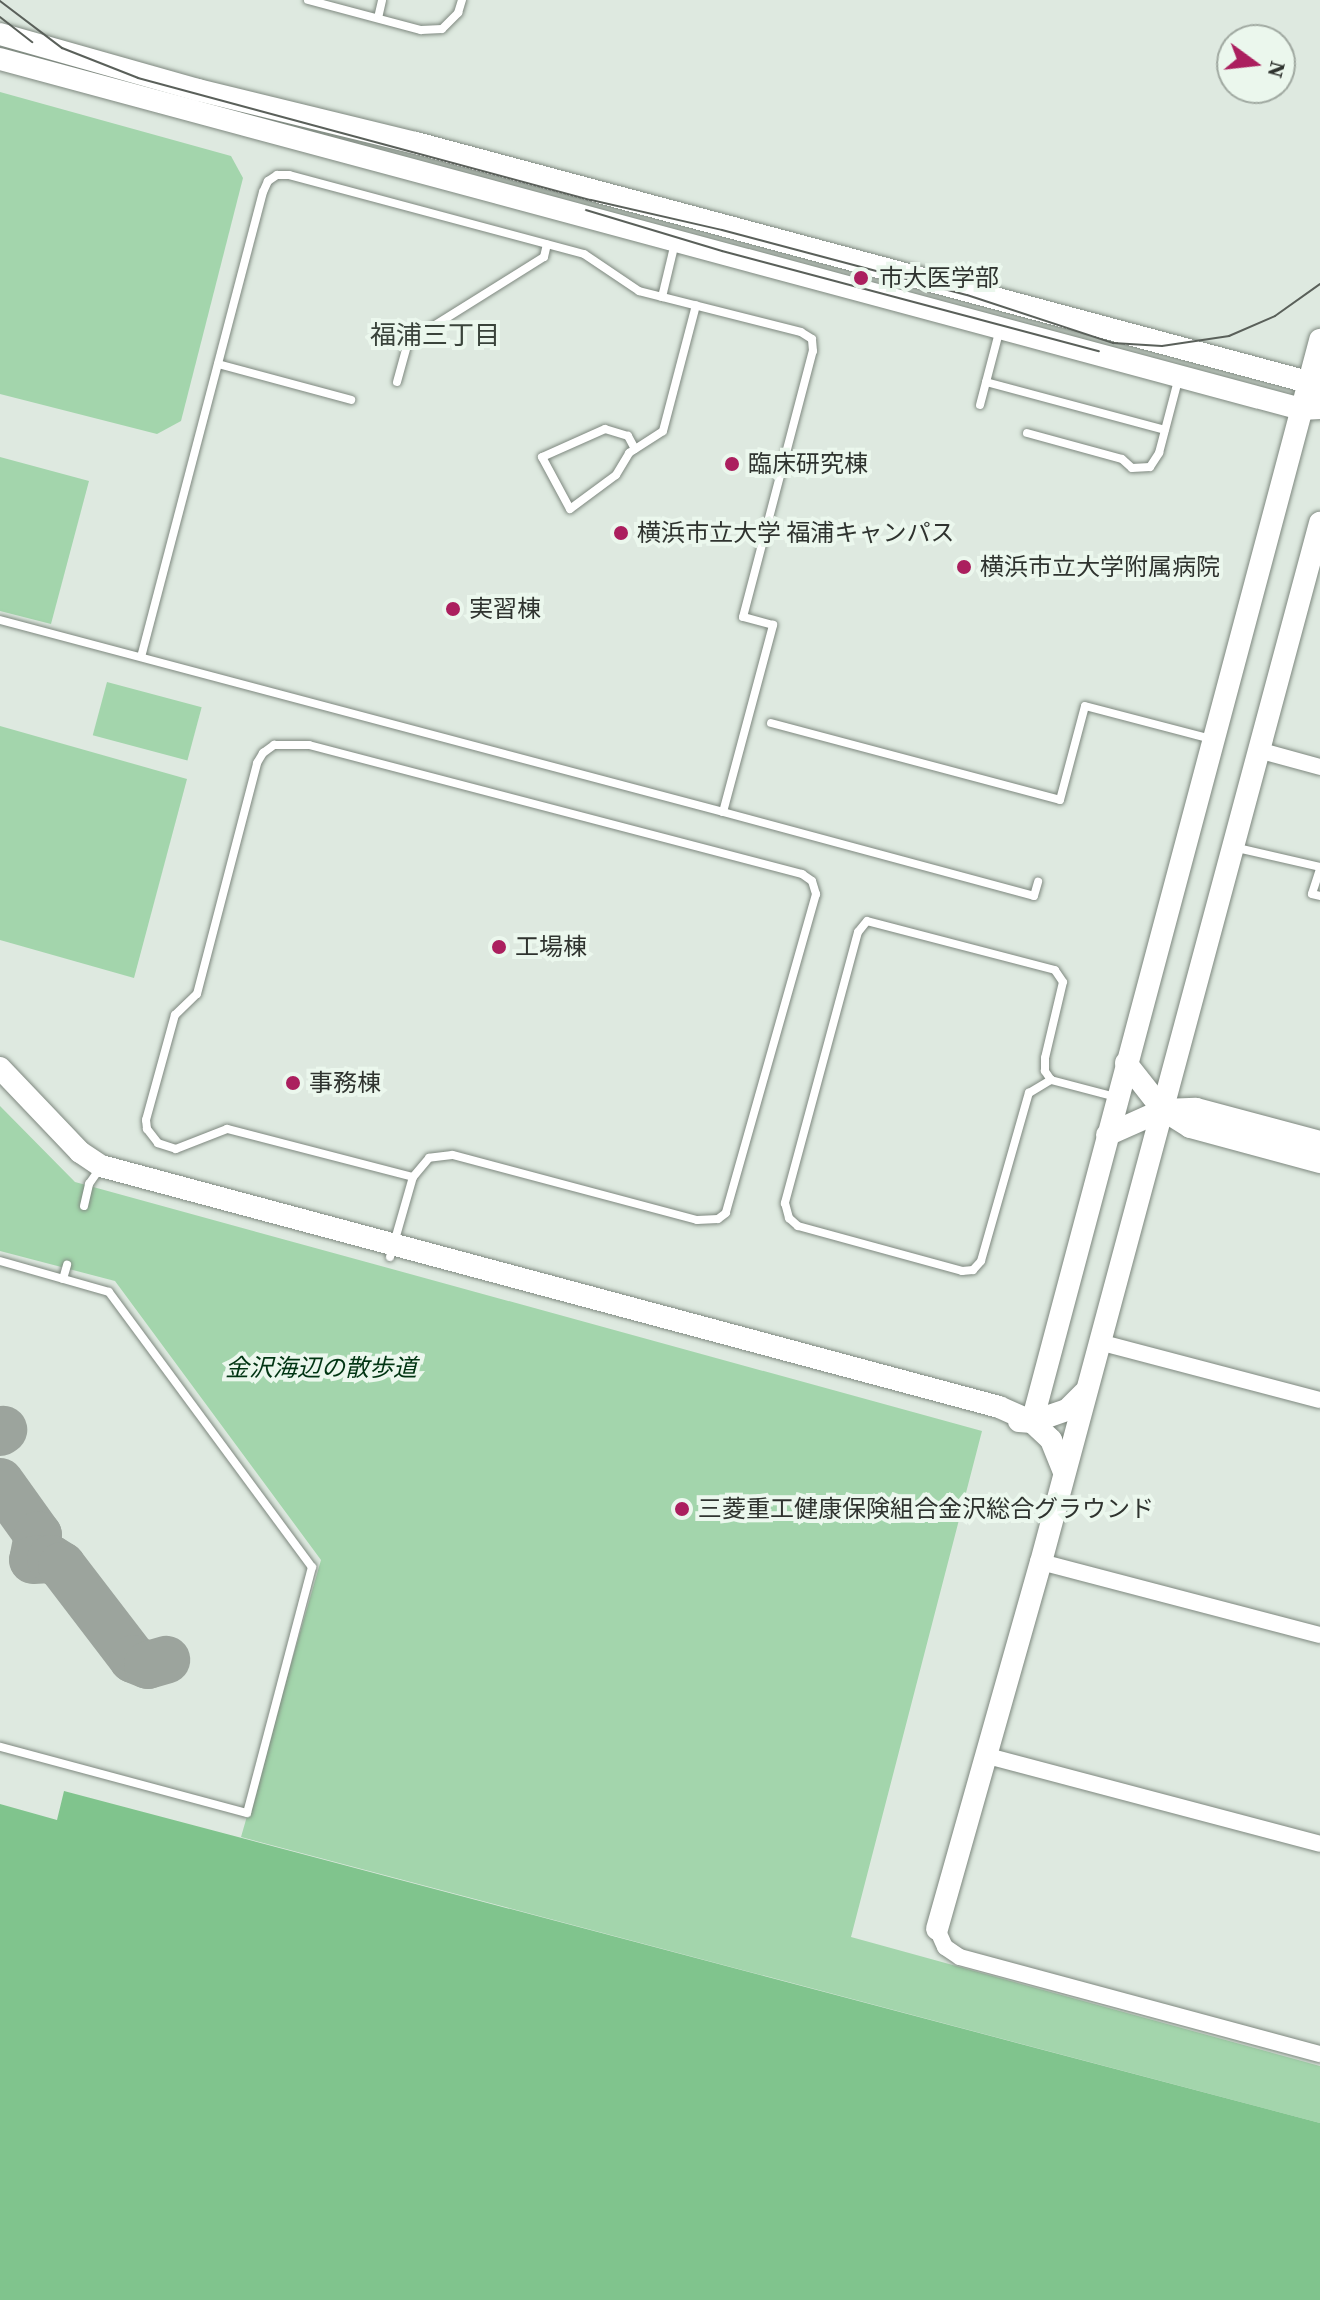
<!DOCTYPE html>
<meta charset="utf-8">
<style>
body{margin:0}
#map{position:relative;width:1320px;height:2300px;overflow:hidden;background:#dee9e0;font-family:"Source Serif 4","Noto Sans JP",serif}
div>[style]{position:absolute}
.green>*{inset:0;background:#a3d5ac;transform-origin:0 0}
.water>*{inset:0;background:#80c48d}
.taxiway>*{height:48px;margin:-24px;padding:0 24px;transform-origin:24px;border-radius:24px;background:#9ca49d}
.roads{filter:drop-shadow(0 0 2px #7e887f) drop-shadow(0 0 2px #7e887f)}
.lane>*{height:8px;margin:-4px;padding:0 4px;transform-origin:4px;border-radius:4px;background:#fff}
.street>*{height:16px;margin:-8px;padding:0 8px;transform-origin:8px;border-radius:8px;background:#fff}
.secondary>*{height:22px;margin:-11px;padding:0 11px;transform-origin:11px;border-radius:11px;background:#fff}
.tram>*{height:2px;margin:-1px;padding:0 1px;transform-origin:1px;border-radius:1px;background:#5a605a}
.dots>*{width:22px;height:22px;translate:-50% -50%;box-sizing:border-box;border:4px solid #ebf7ed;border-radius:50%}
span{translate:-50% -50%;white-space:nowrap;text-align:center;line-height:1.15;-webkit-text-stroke:8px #ebf7ed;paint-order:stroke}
.poi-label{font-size:24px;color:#2f332f}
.left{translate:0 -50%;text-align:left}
.park-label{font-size:24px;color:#003412;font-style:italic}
.neighbourhood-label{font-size:26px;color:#3a433b}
.north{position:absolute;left:1216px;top:24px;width:80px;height:80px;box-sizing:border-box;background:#ebf7ed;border:2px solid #a0a9a1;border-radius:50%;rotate:105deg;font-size:22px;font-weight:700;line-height:32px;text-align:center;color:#2f332f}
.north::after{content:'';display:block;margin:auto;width:28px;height:36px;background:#ab1f5e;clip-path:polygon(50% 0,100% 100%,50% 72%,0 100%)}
</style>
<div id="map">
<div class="green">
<i style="clip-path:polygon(0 92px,231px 156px,243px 178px,181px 421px,157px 434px,0 394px)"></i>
<i style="clip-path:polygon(0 457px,89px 481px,51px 624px,0 611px)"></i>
<i style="left:107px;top:682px;width:98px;height:55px;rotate:15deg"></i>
<i style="clip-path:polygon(0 726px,187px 779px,134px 978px,0 940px)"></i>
<i style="clip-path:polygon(0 1106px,75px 1182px,982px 1431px,851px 1937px,1320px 2066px,1320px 2123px,241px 1837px,321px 1560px,115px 1281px,0 1251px)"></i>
</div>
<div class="water">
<i style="clip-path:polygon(64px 1791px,1320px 2123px,1320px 2300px,0 2300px,0 1804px,57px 1820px)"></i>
</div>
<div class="taxiway">
<i style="left:0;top:1432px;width:4px;rotate:-34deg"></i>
<i style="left:0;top:1482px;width:65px;rotate:54.4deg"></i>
<i style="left:38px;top:1535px;width:25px;rotate:101deg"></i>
<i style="left:33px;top:1560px;width:18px;rotate:-3deg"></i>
<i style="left:51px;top:1559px;width:13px;rotate:32deg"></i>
<i style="left:62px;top:1566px;width:117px;rotate:52.6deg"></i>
<i style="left:133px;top:1659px;width:16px;rotate:22deg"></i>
<i style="left:148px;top:1665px;width:19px;rotate:-16deg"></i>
</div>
<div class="roads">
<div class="lane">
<i style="left:308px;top:0;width:117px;rotate:14.9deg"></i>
<i style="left:421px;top:30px;width:21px;rotate:-3deg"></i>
<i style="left:442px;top:29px;width:23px;rotate:-45deg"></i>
<i style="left:458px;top:13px;width:14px;rotate:-73deg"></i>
<i style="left:378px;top:18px;width:18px;rotate:-77deg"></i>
<i style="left:662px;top:297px;width:56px;rotate:-76.5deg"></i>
<i style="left:218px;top:364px;width:138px;rotate:15.1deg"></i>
<i style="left:397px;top:382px;width:41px;rotate:-74.6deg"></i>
<i style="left:408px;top:342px;width:160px;rotate:-32deg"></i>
<i style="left:544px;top:257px;width:13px;rotate:-77deg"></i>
<i style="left:986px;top:382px;width:185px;rotate:15deg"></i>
<i style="left:980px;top:405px;width:79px;rotate:-75.3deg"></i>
<i style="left:1027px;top:433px;width:98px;rotate:15.3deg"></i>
<i style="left:1122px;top:459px;width:13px;rotate:42deg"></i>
<i style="left:1132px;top:468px;width:18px;rotate:-3deg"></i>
<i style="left:1150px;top:467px;width:17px;rotate:-57deg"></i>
<i style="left:1159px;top:453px;width:79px;rotate:-75.3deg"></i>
<i style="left:635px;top:449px;width:15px;rotate:-118deg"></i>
<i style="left:628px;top:436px;width:24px;rotate:-163deg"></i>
<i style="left:605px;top:429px;width:69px;rotate:156deg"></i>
<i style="left:542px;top:457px;width:59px;rotate:61.7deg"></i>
<i style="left:570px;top:509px;width:57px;rotate:-36.5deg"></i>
<i style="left:616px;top:475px;width:26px;rotate:-59deg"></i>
<i style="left:629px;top:453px;width:40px;rotate:-32.9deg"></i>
<i style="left:663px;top:431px;width:130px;rotate:-75.3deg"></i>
<i style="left:0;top:620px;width:748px;rotate:14.87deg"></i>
<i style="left:723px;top:812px;width:194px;rotate:-75deg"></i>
<i style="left:773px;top:625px;width:31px;rotate:-165deg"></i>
<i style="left:743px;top:617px;width:275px;rotate:-75.3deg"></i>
<i style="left:813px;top:351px;width:12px;rotate:-95deg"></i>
<i style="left:812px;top:339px;width:13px;rotate:-148deg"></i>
<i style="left:801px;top:332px;width:167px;rotate:-165.8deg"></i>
<i style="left:639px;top:291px;width:66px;rotate:-146.1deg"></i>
<i style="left:584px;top:254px;width:305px;rotate:-165deg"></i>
<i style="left:289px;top:175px;width:12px;rotate:180deg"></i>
<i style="left:277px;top:175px;width:11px;rotate:146deg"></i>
<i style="left:268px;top:181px;width:12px;rotate:114deg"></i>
<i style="left:263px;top:192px;width:480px;rotate:104.7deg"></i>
<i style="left:771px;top:723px;width:299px;rotate:14.9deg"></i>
<i style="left:1060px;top:800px;width:97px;rotate:-75.1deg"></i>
<i style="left:1085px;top:706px;width:131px;rotate:14.6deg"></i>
<i style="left:723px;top:812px;width:322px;rotate:15.1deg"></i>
<i style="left:1034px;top:896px;width:15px;rotate:-74deg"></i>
<i style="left:1233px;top:847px;width:89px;rotate:12.9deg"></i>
<i style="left:1320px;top:869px;width:26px;rotate:108deg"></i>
<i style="left:1312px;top:894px;width:8px;rotate:14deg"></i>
<i style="left:1051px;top:1080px;width:11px;rotate:-124deg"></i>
<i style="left:1045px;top:1071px;width:13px;rotate:-90deg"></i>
<i style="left:1045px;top:1058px;width:78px;rotate:-76.7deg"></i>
<i style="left:1063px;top:982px;width:14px;rotate:-124deg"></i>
<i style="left:1055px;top:970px;width:194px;rotate:-165.4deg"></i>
<i style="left:867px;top:921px;width:14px;rotate:129deg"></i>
<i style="left:858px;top:932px;width:281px;rotate:105.1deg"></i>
<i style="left:785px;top:1203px;width:16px;rotate:75deg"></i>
<i style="left:789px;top:1218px;width:12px;rotate:42deg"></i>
<i style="left:798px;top:1226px;width:170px;rotate:15.3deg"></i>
<i style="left:962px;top:1271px;width:11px;rotate:-5deg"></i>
<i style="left:973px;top:1270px;width:12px;rotate:-48deg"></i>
<i style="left:981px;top:1261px;width:175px;rotate:-74.1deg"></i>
<i style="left:1029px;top:1093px;width:26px;rotate:-31deg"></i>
<i style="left:1051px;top:1080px;width:67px;rotate:14.7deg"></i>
<i style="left:84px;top:1206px;width:23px;rotate:-77deg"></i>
<i style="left:89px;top:1184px;width:21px;rotate:-55deg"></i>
<i style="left:390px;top:1257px;width:83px;rotate:-74deg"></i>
<i style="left:413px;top:1177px;width:192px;rotate:-165.5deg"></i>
<i style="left:227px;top:1129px;width:55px;rotate:158.6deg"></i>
<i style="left:176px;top:1149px;width:19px;rotate:-162deg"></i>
<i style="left:158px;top:1143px;width:18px;rotate:-128deg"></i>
<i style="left:147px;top:1129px;width:9px;rotate:-96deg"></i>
<i style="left:146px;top:1120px;width:109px;rotate:-74.6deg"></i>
<i style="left:175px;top:1015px;width:30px;rotate:-44deg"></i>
<i style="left:197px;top:994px;width:239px;rotate:-75.4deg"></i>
<i style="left:257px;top:763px;width:12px;rotate:-59deg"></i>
<i style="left:263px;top:753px;width:14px;rotate:-36deg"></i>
<i style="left:274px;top:745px;width:35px"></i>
<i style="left:309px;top:745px;width:510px;rotate:14.66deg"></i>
<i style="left:802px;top:874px;width:12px;rotate:35deg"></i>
<i style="left:812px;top:881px;width:14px;rotate:73deg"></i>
<i style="left:816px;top:894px;width:331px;rotate:105.8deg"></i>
<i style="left:726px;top:1213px;width:10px;rotate:143deg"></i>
<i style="left:718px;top:1219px;width:21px;rotate:177deg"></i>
<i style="left:697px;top:1220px;width:253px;rotate:-165.1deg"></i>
<i style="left:452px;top:1155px;width:23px;rotate:173deg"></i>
<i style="left:429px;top:1158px;width:25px;rotate:130deg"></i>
<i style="left:0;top:1261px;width:113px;rotate:15.9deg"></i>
<i style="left:109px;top:1292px;width:342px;rotate:53.6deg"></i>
<i style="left:312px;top:1567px;width:254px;rotate:104.8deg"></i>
<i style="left:247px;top:1813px;width:256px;rotate:-165deg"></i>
<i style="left:63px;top:1279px;width:15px;rotate:-74deg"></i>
</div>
<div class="street">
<i style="left:1258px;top:750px;width:64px;rotate:15.3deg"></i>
<i style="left:1099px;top:1342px;width:228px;rotate:14.7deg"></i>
<i style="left:1041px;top:1562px;width:288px;rotate:14.7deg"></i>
<i style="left:988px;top:1756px;width:343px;rotate:14.8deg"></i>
<i style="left:937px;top:1929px;width:20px;rotate:66deg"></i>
<i style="left:945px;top:1947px;width:18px;rotate:34deg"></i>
<i style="left:960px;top:1957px;width:373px;rotate:15.1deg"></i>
</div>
<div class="secondary">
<i style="left:0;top:34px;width:206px;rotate:15.8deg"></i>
<i style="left:198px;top:90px;width:224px;rotate:13.7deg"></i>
<i style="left:416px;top:143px;width:923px;rotate:15deg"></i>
<i style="left:1308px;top:382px;width:14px;rotate:30deg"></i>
<i style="left:0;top:59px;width:1347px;rotate:15.06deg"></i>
<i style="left:1301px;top:409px;width:19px;rotate:-3deg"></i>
<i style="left:1126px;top:1063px;width:60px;rotate:51.8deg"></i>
<i style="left:1163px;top:1110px;width:32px;rotate:32deg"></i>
<i style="left:1190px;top:1127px;width:135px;rotate:15.1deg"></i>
<i style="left:0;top:1068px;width:116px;rotate:46.4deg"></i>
<i style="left:80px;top:1152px;width:25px;rotate:34deg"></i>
<i style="left:101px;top:1166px;width:930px;rotate:15.02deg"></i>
<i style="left:999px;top:1407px;width:36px;rotate:24deg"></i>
<i style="left:1032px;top:1422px;width:26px;rotate:43deg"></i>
<i style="left:1051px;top:1440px;width:35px;rotate:68deg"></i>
<i style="left:1107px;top:1135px;width:61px;rotate:-24.1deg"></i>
<i style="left:1163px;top:1110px;width:33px;rotate:-2deg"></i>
<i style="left:1196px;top:1109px;width:128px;rotate:14.9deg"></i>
<i style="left:1019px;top:1421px;width:13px;rotate:4deg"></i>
<i style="left:1032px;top:1422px;width:37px;rotate:-19deg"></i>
<i style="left:1067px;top:1410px;width:24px;rotate:-45deg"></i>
<i style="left:1032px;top:1422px;width:1120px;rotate:-75.09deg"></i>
<i style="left:937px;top:1929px;width:381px;rotate:-74.2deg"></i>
<i style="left:1041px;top:1562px;width:1076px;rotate:-74.97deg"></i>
</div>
</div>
<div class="tram">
<i style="left:0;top:1px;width:78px;rotate:37.2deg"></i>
<i style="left:62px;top:48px;width:82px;rotate:21.5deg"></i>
<i style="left:138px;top:78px;width:469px;rotate:15.1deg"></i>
<i style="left:591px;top:200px;width:134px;rotate:12.9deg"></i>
<i style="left:722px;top:230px;width:253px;rotate:14.9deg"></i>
<i style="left:967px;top:295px;width:154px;rotate:18.2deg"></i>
<i style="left:1113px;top:343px;width:49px;rotate:3.5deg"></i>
<i style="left:1162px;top:346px;width:68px;rotate:-8.5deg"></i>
<i style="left:1229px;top:336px;width:50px;rotate:-23.5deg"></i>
<i style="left:1275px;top:316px;width:55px;rotate:-35.4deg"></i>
<i style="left:0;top:17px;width:41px;rotate:38deg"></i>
<i style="left:586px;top:210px;width:142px;rotate:16.8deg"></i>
<i style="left:722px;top:251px;width:390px;rotate:14.9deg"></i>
</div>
<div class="dots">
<i style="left:861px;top:278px;background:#ab1f5e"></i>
<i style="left:732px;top:464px;background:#ab1f5e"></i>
<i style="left:621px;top:533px;background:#ab1f5e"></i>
<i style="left:964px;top:567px;background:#ab1f5e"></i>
<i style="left:453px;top:609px;background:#ab1f5e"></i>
<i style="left:499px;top:947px;background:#ab1f5e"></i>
<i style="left:293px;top:1083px;background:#ab1f5e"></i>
<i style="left:682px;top:1509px;background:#ab1f5e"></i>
</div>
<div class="poi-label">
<span class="left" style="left:879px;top:278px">市大医学部</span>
<span class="left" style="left:748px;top:464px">臨床研究棟</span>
<span class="left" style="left:637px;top:533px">横浜市立大学 福浦キャンパス</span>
<span class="left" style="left:980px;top:567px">横浜市立大学附属病院</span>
<span class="left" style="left:469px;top:609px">実習棟</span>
<span class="left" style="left:515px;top:947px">工場棟</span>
<span class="left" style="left:309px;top:1083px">事務棟</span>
<span class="left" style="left:698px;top:1509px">三菱重工健康保険組合金沢総合グラウンド</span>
</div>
<div class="park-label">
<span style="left:321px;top:1368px">金沢海辺の散歩道</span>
</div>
<div class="neighbourhood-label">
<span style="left:435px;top:336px">福浦三丁目</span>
</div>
<div class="north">N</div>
</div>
